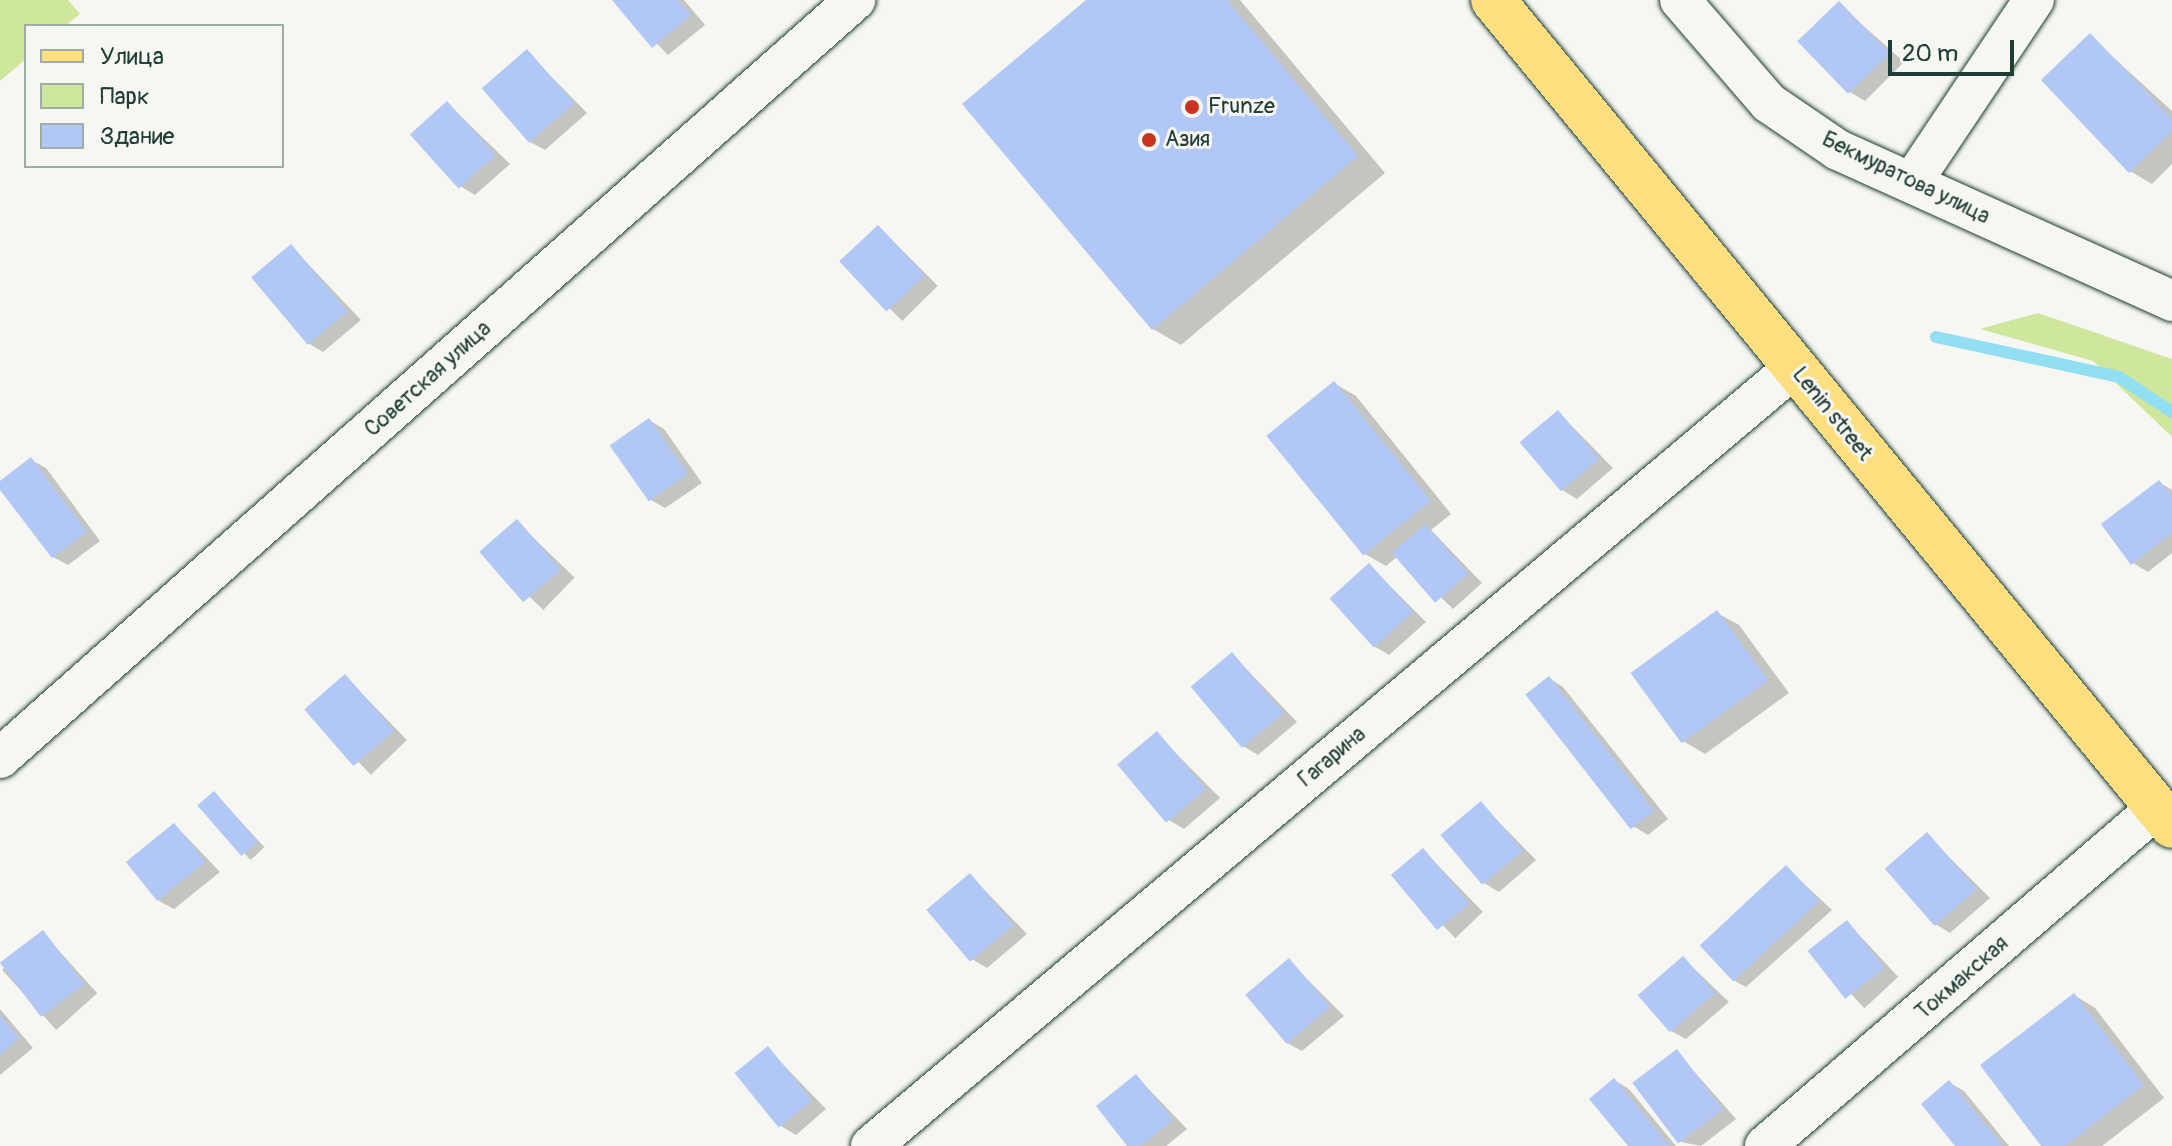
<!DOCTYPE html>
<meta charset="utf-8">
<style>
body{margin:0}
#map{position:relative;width:2172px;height:1146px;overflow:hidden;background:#f6f6f2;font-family:Pangolin,sans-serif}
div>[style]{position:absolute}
.green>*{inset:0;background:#cfe79d}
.shadow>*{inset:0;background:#0003;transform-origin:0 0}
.stream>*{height:12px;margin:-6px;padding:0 6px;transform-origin:6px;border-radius:6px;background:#92def2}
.building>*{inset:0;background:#b1c7f5;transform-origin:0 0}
.roads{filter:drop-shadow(0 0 2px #1f3d34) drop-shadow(0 0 2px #1f3d34)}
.minor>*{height:40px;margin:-20px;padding:0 20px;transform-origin:20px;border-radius:20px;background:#f6f6f2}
.primary>*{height:44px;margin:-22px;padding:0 22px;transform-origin:22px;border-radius:22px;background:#fddf80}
.dots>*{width:22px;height:22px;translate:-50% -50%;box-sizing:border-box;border:4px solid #f6f6f2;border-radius:50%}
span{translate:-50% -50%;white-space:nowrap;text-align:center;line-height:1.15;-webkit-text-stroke:6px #f6f6f2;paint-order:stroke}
.poi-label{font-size:22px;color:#1f3d34}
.left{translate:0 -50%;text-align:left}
.street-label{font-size:22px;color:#1f3d34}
.legend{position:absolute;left:24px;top:24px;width:260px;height:144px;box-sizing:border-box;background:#f6f6f2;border:2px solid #a0aca6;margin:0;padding:10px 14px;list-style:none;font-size:24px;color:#1f3d34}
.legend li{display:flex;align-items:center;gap:16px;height:40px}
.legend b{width:40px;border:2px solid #a0aca6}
.scale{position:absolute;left:1888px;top:40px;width:126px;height:36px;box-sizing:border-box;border:4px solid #1f3d34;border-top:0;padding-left:10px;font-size:24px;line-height:28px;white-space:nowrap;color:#1f3d34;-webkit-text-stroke:6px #f6f6f2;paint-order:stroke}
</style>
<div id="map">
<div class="green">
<i style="clip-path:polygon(0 0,68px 0,80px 14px,65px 26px,26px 26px,26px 59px,0 81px)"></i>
<i style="clip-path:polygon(2038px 313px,2172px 359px,2172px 437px,2093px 361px,1980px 329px)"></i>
</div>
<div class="shadow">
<i style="clip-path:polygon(615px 0,684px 0,705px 25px,668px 55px)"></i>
<i style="clip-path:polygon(1089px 0,1240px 0,1385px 173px,1181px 345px,1153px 329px)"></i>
<i style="clip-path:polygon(1839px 4px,1904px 62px,1865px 101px,1850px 92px)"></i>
<i style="clip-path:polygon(2090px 36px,2172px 111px,2172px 164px,2152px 184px,2130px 171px)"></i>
<i style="clip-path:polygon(527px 52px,587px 113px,545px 150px,530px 142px)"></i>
<i style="clip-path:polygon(447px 103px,510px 164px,475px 195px,460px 186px)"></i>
<i style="left:879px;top:227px;width:83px;height:50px;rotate:45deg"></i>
<i style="clip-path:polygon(292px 247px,361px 320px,323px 352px,308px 343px)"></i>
<i style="clip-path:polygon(1334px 383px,1356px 396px,1451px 514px,1431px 530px,1482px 583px,1453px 609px,1398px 556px,1386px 566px,1365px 554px)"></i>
<i style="clip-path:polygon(1559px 413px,1613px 468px,1577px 499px,1562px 490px)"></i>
<i style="clip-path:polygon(649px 420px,664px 429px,702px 483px,665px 508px,651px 500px)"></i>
<i style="clip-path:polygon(31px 460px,46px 468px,100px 541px,68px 565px,53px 557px,0 487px)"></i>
<i style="clip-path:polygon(2159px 482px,2172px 490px,2172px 553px,2148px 572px,2133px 563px)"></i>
<i style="left:517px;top:522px;width:80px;height:45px;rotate:44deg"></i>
<i style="clip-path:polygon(1369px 565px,1426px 622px,1389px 655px,1374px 646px)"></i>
<i style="clip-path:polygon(1717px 613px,1739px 625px,1789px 693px,1705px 754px,1683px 741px)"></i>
<i style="clip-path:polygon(1232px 654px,1297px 722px,1258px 755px,1243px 746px)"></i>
<i style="left:345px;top:676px;width:89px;height:50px;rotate:46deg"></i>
<i style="clip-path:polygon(1549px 678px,1563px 687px,1668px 819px,1648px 835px,1633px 826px)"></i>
<i style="clip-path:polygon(1157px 734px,1220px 798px,1184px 829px,1169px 820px)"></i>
<i style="left:214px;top:793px;width:74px;height:19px;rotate:47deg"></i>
<i style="clip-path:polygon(1481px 804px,1536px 860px,1499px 892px,1484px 883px)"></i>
<i style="clip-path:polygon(175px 825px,220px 872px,174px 909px,159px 901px)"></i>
<i style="clip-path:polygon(1927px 835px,1990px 898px,1950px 933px,1935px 924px)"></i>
<i style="left:1423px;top:850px;width:86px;height:38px;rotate:46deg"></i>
<i style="clip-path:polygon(1787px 868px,1832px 910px,1746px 987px,1731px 979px)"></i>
<i style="clip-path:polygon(971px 876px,1027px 934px,987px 968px,972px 959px)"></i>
<i style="left:1847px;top:922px;width:75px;height:46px;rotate:47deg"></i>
<i style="left:43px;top:933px;width:81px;height:55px;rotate:48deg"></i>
<i style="clip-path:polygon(1683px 958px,1729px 1002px,1686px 1039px,1671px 1031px)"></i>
<i style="clip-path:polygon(1289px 961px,1344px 1016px,1302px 1051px,1287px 1043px)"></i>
<i style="clip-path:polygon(2074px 995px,2095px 1008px,2164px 1098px,2102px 1146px,2044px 1146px)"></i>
<i style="clip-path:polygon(0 1009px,33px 1048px,0 1075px)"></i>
<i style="clip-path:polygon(768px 1049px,826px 1109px,796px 1135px,781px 1126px)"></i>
<i style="clip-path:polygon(1677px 1052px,1736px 1119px,1701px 1146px,1681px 1142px)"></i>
<i style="clip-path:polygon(1137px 1077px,1187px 1129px,1166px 1146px,1130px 1146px)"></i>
<i style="clip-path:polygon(1614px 1080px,1629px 1089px,1676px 1146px,1630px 1146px)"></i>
<i style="clip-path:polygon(1950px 1083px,1964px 1091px,2009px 1146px,1958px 1146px)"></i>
</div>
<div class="stream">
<i style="left:1936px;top:337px;width:187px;rotate:12.3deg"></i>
<i style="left:2119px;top:377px;width:64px;rotate:33.4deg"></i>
</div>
<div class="building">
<i style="clip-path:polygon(612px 0,678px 0,691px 15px,652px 48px)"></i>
<i style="clip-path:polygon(1086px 0,1227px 0,1358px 156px,1152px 330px,962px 104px)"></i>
<i style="left:1839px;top:1px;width:73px;height:58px;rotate:46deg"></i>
<i style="clip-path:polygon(2090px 33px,2172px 119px,2172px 131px,2129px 173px,2041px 80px)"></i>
<i style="left:527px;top:49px;width:72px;height:60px;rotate:49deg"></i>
<i style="left:447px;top:101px;width:73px;height:50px;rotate:48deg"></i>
<i style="left:878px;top:225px;width:69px;height:53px;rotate:47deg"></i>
<i style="left:291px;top:244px;width:88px;height:52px;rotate:50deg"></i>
<i style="left:1334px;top:381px;width:154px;height:87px;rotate:51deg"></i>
<i style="left:1558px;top:410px;width:64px;height:50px;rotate:50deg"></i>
<i style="left:649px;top:418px;width:68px;height:48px;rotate:55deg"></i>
<i style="clip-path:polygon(31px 457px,87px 532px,52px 558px,0 490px,0 481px)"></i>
<i style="clip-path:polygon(2159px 480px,2172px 497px,2172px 533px,2131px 565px,2101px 524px)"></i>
<i style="left:517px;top:519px;width:67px;height:50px;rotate:49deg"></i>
<i style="left:1425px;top:524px;width:66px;height:44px;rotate:49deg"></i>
<i style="left:1369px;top:563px;width:66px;height:53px;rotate:48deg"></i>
<i style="left:1717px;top:610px;width:87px;height:107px;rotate:54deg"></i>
<i style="left:1232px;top:652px;width:80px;height:54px;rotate:50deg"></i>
<i style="left:345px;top:674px;width:75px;height:54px;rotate:49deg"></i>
<i style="left:1549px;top:676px;width:171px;height:30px;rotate:52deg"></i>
<i style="left:1157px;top:731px;width:76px;height:52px;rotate:50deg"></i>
<i style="left:214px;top:791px;width:67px;height:22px;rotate:49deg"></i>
<i style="left:1481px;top:801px;width:65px;height:53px;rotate:50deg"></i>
<i style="left:174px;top:823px;width:50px;height:62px;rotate:51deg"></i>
<i style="left:1927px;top:832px;width:76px;height:56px;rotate:49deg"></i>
<i style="left:1423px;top:848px;width:72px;height:42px;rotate:50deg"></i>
<i style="left:1786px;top:865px;width:49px;height:118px;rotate:47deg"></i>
<i style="left:970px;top:873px;width:68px;height:57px;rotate:50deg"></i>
<i style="left:1847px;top:920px;width:61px;height:50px;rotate:52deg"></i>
<i style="left:43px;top:930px;width:68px;height:54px;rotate:53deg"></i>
<i style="left:1683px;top:956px;width:49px;height:60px;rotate:49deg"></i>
<i style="left:1289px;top:958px;width:64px;height:57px;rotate:50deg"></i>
<i style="clip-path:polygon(2074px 993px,2144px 1085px,2065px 1146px,2041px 1146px,1980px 1065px)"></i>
<i style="clip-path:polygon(0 1015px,19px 1038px,0 1055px)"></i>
<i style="left:768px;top:1046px;width:70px;height:43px;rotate:51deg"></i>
<i style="left:1677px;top:1049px;width:76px;height:56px;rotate:53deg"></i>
<i style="clip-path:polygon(1136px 1074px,1173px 1120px,1141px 1146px,1127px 1146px,1096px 1106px)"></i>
<i style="clip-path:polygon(1614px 1078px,1670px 1146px,1628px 1146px,1589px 1099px)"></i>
<i style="clip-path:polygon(1949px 1080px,2003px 1146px,1955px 1146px,1921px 1104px)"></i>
</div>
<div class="roads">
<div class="minor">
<i style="left:1680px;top:0;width:136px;rotate:49.2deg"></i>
<i style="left:1769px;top:103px;width:83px;rotate:34.3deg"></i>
<i style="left:1838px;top:150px;width:367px;rotate:24.3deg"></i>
<i style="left:1912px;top:182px;width:219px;rotate:-56.2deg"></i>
<i style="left:0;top:758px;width:1143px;rotate:-41.56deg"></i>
<i style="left:871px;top:1146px;width:1207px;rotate:-40.13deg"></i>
<i style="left:1765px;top:1146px;width:518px;rotate:-40.77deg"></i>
</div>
<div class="primary">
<i style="left:1493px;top:0;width:1069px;rotate:50.58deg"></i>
</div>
</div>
<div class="dots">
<i style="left:1192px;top:107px;background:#c8321e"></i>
<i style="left:1149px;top:140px;background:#c8321e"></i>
</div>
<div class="poi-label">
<span class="left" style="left:1208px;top:107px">Frunze</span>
<span class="left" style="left:1165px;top:140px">Азия</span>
</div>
<div class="street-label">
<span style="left:1906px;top:178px;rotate:26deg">Бекмуратова улица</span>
<span style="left:428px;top:379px;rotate:-42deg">Советская улица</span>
<span style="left:1832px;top:414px;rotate:51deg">Lenin street</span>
<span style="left:1332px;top:757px;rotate:-40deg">Гагарина</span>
<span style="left:1962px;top:978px;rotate:-41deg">Токмакская</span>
</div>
<ul class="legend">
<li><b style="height:10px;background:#fddf80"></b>Улица</li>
<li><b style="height:22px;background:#cfe79d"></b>Парк</li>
<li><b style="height:22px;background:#b1c7f5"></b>Здание</li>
</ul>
<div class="scale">20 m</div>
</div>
